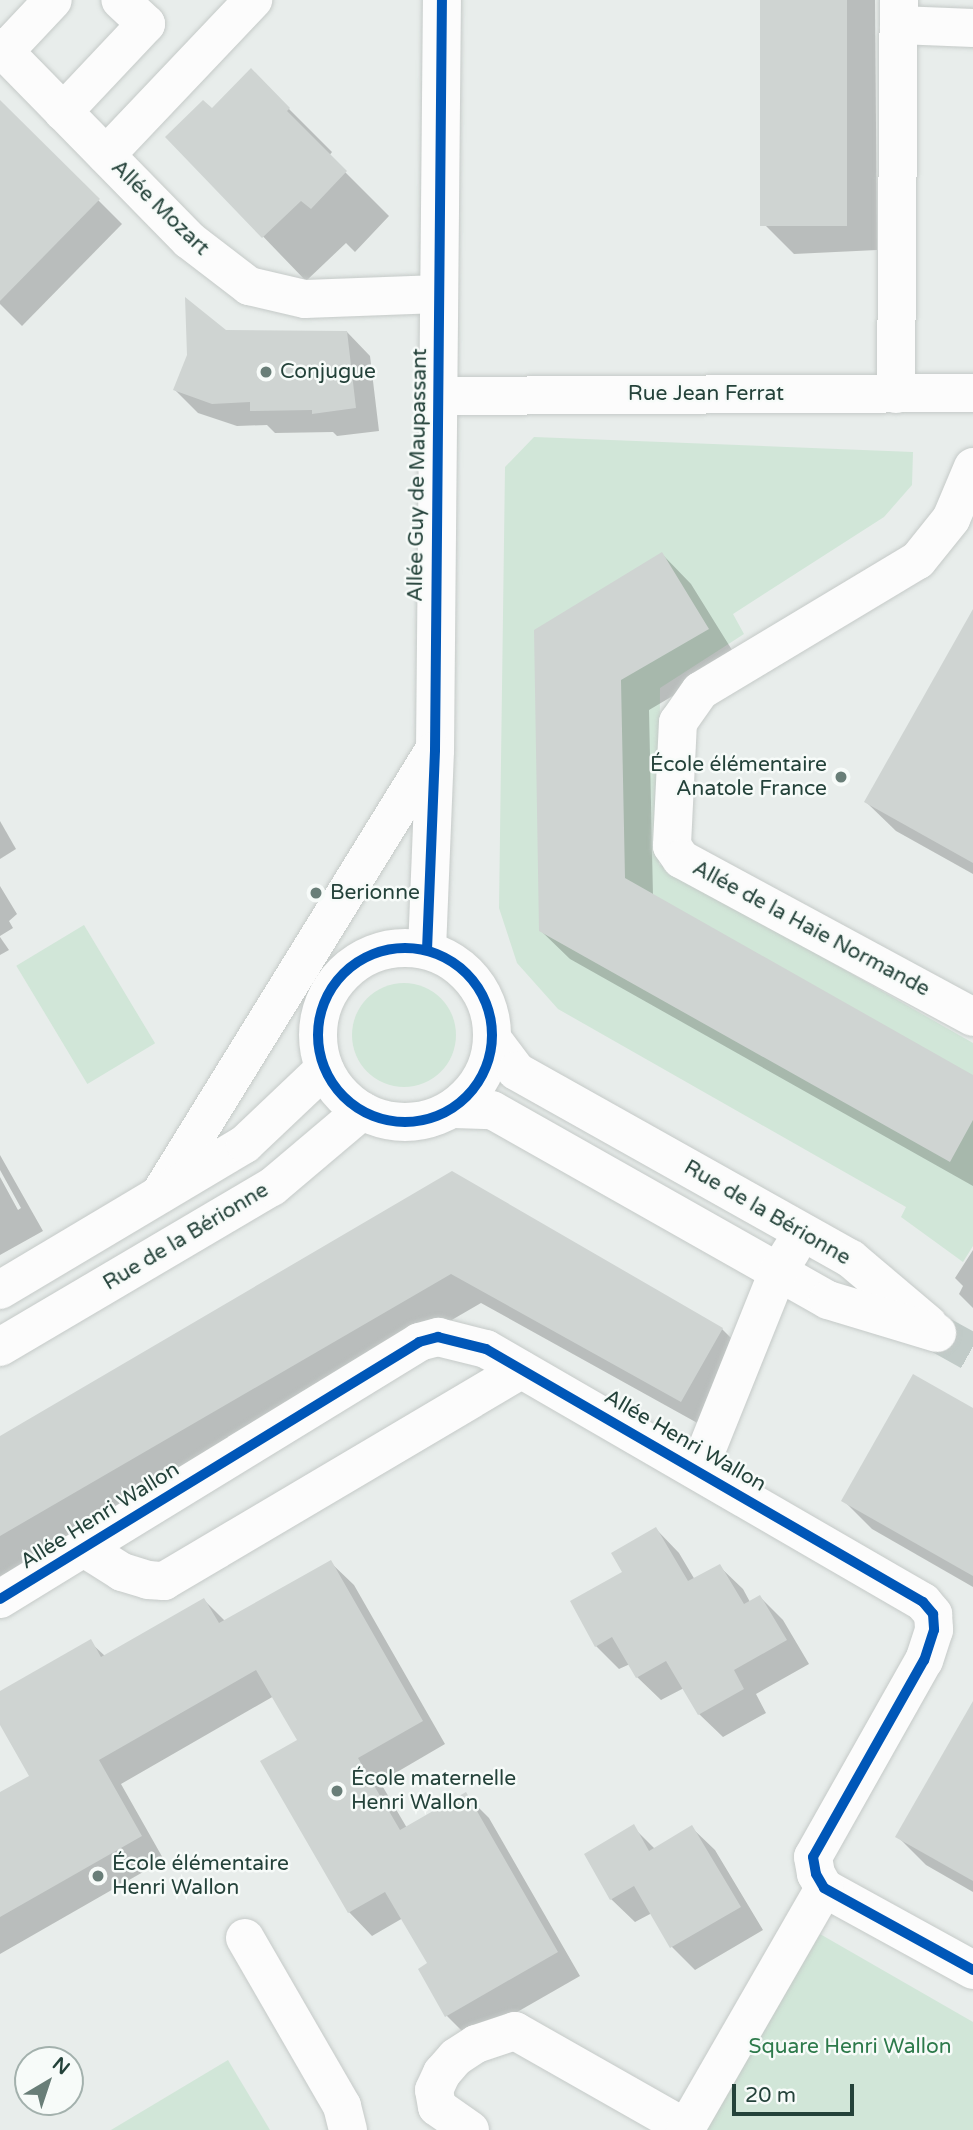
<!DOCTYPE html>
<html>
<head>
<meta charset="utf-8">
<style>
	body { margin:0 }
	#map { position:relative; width:973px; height:2130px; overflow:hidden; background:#e8edeb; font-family:"Varela Round",sans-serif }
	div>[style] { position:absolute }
	.green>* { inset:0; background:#d1e6d8; transform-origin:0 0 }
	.round { border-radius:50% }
	.shadow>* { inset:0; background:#0003 }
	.building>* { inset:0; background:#cfd4d2; transform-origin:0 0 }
	.minor-tunnel>* { height:38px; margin-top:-19px; transform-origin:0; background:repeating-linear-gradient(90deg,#c1cbc8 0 38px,transparent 0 57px) }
	.roads { filter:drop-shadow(0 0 2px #c5cac8) drop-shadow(0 0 2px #c5cac8) }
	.minor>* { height:38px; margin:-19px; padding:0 19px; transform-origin:19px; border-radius:19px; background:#fcfcfc }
	.minor>.ring { margin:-19px; padding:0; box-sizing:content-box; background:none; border:38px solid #fcfcfc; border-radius:50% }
	.cycleway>* { height:10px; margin:-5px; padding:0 5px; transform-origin:5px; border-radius:5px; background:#0057b8 }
	.cycleway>.ring { margin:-5px; padding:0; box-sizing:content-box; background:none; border:10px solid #0057b8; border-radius:50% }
	.dots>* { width:19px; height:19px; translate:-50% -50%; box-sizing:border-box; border:4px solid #f7fbf9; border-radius:50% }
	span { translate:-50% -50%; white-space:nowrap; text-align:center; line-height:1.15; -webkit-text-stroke:5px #f7fbf9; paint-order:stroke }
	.street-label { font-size:21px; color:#24423a }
	.poi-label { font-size:21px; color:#24423a }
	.left { translate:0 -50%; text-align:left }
	.right { translate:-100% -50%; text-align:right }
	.park-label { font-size:21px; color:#2d7a4b }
	.north { position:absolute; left:14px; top:2046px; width:70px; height:70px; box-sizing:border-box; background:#f7fbf9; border:2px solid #a3b1ad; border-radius:50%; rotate:39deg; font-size:19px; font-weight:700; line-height:28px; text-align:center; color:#24423a }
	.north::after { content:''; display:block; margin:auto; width:24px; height:32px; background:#697e78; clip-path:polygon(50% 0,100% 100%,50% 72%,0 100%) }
	.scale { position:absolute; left:732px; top:2084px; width:122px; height:32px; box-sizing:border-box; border:4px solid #24423a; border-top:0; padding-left:9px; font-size:21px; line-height:24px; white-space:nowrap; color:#24423a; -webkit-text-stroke:5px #f7fbf9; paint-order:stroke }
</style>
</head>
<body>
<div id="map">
	<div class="green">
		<i style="clip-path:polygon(534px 437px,913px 452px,912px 485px,884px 517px,733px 614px,744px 634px,660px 688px,659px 864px,973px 1043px,973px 1246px,963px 1262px,901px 1217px,906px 1207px,558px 1009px,517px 963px,499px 908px,505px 467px)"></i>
		<i style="left:84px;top:925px;width:138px;height:79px;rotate:59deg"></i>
		<i class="round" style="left:352px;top:983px;width:104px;height:104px"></i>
		<i style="clip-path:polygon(820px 1934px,973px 2022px,973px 2130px,705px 2130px)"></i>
		<i style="clip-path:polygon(228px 2060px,270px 2130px,111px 2130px)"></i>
	</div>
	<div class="shadow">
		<i style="clip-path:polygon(762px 0,875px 0,877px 250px,794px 254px,765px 225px)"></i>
		<i style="clip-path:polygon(251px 71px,332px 152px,329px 156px,389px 216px,355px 252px,346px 243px,306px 281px,168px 138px,212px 111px)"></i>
		<i style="clip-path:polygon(9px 111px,122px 224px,22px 326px,0 304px,0 119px)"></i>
		<i style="clip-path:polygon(225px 331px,347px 332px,370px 356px,379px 431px,337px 436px,333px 432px,275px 433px,267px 425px,237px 426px,198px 413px,175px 390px)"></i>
		<i style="clip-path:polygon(662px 554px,691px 584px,737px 658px,649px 710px,653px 896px,973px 1077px,973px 1186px,570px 959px,540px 930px,536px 631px)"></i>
		<i style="clip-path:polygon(973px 612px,973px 874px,896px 831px,866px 802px)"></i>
		<i style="clip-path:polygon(0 821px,16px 849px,0 859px)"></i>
		<i style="clip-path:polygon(0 886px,17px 914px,9px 921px,13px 928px,0 936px)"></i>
		<i style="clip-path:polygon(0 937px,9px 950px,0 955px)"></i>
		<i style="clip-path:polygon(0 1155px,43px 1231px,0 1255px,0 1177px,18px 1210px,21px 1208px,0 1170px)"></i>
		<i style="clip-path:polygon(452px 1173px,722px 1329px,751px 1358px,710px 1430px,481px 1303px,0 1582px,0 1438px)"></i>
		<i style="clip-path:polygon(973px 1250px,973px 1308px,959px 1294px,963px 1286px,955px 1278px)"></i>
		<i style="clip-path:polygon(973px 1410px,973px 1587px,872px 1529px,844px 1501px)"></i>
		<i style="clip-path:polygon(656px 1529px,679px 1553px,695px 1580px,719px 1566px,743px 1589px,750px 1602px,760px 1597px,783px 1620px,809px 1664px,756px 1694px,766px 1713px,723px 1737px,699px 1714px,684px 1688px,661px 1700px,637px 1677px,630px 1664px,619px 1669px,596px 1646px,625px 1573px)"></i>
		<i style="clip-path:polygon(330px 1562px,354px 1585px,445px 1744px,380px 1782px,407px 1828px,465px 1794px,489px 1818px,580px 1976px,470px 2039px,447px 2016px,420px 1969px,429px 1964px,403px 1918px,372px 1936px,349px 1912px,299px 1741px,274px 1696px,121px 1784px,164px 1860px,0 1954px,0 1794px,32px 1776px,0 1722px,0 1693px,90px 1642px,105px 1656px,204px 1600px,225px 1621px)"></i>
		<i style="clip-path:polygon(973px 1704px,973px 1892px,926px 1865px,898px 1837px)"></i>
		<i style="clip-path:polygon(633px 1827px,655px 1849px,691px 1827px,715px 1850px,763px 1930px,695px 1970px,672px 1947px,652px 1913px,635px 1922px,611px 1899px)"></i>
	</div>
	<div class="building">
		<i style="left:760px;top:0;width:87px;height:226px"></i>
		<i style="clip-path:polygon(251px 68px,290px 108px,287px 111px,347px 171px,311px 209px,301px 201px,262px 238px,165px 137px,203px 100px,212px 108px)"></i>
		<i style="clip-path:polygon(0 100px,100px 199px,0 301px)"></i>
		<i style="clip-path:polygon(185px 297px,226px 330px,347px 331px,356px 408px,312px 414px,312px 410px,250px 411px,250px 402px,212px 404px,173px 390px,187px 355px)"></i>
		<i style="clip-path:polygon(662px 552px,709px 629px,621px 680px,625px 878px,973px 1075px,973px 1120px,950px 1162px,539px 931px,534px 630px)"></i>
		<i style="clip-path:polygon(973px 609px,973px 863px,864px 802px)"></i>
		<i style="clip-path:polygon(452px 1171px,723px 1328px,681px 1402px,451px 1274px,0 1536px,0 1436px)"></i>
		<i style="clip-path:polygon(913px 1374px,973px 1408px,973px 1576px,841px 1501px)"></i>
		<i style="clip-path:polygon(656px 1527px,688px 1581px,720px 1564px,744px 1604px,760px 1595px,787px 1640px,734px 1670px,744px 1689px,698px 1715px,666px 1661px,636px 1678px,612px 1637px,595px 1647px,570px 1601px,622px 1572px,611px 1553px)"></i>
		<i style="clip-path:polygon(331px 1560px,423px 1721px,358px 1758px,400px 1830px,466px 1792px,558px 1952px,445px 2017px,418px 1969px,427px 1963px,385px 1892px,348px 1913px,260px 1761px,297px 1740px,256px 1670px,99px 1760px,142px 1836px,0 1917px,0 1792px,29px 1776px,0 1725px,0 1691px,91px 1639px,101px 1657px,204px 1598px,219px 1623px)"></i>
		<i style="clip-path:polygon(973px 1701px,973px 1881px,895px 1837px)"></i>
		<i style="clip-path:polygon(634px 1824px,649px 1851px,692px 1825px,741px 1907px,670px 1948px,634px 1886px,610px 1900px,584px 1854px)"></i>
	</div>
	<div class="minor-tunnel">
		<i style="left:937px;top:1333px;width:41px;rotate:29.1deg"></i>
	</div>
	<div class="roads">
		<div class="minor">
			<i style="left:899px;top:25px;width:74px;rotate:2.3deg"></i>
			<i style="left:0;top:47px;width:270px;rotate:45.6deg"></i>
			<i style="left:189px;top:240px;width:76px;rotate:37.5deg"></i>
			<i style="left:249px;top:286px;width:57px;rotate:13.1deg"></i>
			<i style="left:305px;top:299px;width:134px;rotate:-2.1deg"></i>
			<i style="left:4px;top:52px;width:71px;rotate:-46.7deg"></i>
			<i style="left:63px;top:112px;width:121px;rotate:-46.7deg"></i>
			<i style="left:146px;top:24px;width:35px;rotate:-137deg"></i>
			<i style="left:106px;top:155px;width:214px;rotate:-46.5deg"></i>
			<i style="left:896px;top:394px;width:394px;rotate:-89.6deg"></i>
			<i style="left:439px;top:396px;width:534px;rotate:-0.32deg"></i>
			<i style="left:973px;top:467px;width:56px;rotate:112.9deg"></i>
			<i style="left:951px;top:519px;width:53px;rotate:128.8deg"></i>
			<i style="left:918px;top:560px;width:254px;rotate:149deg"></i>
			<i style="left:700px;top:691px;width:38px;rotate:125deg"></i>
			<i style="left:678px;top:722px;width:124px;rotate:92.8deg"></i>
			<i style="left:672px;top:846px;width:16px;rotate:55deg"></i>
			<i style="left:681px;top:859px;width:332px;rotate:28.4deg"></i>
			<i class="ring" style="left:318px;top:948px;width:136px;height:136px"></i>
			<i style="left:427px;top:950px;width:200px;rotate:-87.7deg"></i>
			<i style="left:435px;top:750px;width:750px;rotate:-89.47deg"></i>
			<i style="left:493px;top:1040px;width:39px;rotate:53deg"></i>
			<i style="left:516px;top:1071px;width:384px;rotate:29.3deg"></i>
			<i style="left:851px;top:1259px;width:101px;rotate:40.2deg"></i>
			<i style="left:454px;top:1109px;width:38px;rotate:2deg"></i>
			<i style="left:492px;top:1110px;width:386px;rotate:29.5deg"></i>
			<i style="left:828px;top:1300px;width:114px;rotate:16.8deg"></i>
			<i style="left:160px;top:1194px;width:520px;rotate:-58.3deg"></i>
			<i style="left:0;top:1290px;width:285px;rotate:-30.8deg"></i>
			<i style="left:245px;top:1144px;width:109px;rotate:-43.5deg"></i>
			<i style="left:0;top:1347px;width:316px;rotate:-30.5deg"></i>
			<i style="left:272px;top:1187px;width:118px;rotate:-40.2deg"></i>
			<i style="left:698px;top:1471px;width:214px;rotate:-68.1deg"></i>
			<i style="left:778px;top:1272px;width:25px;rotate:-58deg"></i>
			<i style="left:84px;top:1548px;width:45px;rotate:32.3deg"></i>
			<i style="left:122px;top:1572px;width:27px;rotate:17deg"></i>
			<i style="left:148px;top:1580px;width:16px;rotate:4deg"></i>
			<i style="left:164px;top:1581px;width:415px;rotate:-30.6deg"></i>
			<i style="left:0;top:1599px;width:492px;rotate:-31.5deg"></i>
			<i style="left:419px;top:1342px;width:20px;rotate:-15deg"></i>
			<i style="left:438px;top:1337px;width:49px;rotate:14deg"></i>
			<i style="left:486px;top:1349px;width:505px;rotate:30.07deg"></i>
			<i style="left:923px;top:1602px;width:16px;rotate:50deg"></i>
			<i style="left:933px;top:1614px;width:16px;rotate:86deg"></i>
			<i style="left:934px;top:1630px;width:32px;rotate:108deg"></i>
			<i style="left:924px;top:1660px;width:226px;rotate:119.4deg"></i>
			<i style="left:813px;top:1857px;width:17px;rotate:80deg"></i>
			<i style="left:816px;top:1874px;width:16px;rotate:60deg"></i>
			<i style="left:824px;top:1888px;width:170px;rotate:28.8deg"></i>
			<i style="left:245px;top:1938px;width:194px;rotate:60deg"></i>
			<i style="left:342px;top:2106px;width:25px;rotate:76deg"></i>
			<i style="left:470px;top:2130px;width:40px;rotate:-145.1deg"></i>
			<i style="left:437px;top:2107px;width:17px;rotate:-100deg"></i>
			<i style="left:434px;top:2090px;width:19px;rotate:-65deg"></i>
			<i style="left:442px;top:2073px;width:21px;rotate:-49deg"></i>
			<i style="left:456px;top:2057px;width:24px;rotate:-33deg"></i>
			<i style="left:476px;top:2044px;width:41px;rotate:-18.4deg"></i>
			<i style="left:515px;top:2031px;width:197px;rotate:29.6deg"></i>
			<i style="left:685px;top:2130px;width:279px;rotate:-60.1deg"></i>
		</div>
	</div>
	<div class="cycleway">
		<i class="ring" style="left:318px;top:948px;width:164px;height:164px"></i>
		<i style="left:427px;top:950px;width:200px;rotate:-87.7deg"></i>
		<i style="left:435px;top:750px;width:750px;rotate:-89.47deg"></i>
		<i style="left:0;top:1599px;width:492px;rotate:-31.5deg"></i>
		<i style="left:419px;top:1342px;width:20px;rotate:-15deg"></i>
		<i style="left:438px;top:1337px;width:49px;rotate:14deg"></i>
		<i style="left:486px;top:1349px;width:505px;rotate:30.07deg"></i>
		<i style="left:923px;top:1602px;width:16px;rotate:50deg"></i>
		<i style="left:933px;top:1614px;width:16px;rotate:86deg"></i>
		<i style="left:934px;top:1630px;width:32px;rotate:108deg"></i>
		<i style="left:924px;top:1660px;width:226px;rotate:119.4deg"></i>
		<i style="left:813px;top:1857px;width:17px;rotate:80deg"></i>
		<i style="left:816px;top:1874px;width:16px;rotate:60deg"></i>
		<i style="left:824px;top:1888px;width:170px;rotate:28.8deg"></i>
	</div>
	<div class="dots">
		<i style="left:266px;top:372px;background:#697e78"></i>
		<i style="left:841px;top:777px;background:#697e78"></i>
		<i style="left:316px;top:893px;background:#697e78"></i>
		<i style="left:337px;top:1791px;background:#697e78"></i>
		<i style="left:98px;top:1876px;background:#697e78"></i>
	</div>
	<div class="street-label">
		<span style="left:160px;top:208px;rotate:44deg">Allée Mozart</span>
		<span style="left:706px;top:394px">Rue Jean Ferrat</span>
		<span style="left:418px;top:475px;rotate:-89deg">Allée Guy de Maupassant</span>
		<span style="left:811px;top:929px;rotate:28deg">Allée de la Haie Normande</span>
		<span style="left:767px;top:1213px;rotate:30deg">Rue de la Bérionne</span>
		<span style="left:186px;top:1237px;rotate:-31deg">Rue de la Bérionne</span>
		<span style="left:685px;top:1441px;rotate:30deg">Allée Henri Wallon</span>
		<span style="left:100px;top:1516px;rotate:-32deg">Allée Henri Wallon</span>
	</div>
	<div class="poi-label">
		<span class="left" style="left:280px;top:372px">Conjugue</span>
		<span class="right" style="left:827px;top:777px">École élémentaire<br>Anatole France</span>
		<span class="left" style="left:330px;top:893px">Berionne</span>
		<span class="left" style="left:351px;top:1791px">École maternelle<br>Henri Wallon</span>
		<span class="left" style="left:112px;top:1876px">École élémentaire<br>Henri Wallon</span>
	</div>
	<div class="park-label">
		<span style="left:850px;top:2047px">Square Henri Wallon</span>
	</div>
	<div class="north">N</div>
	<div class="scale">20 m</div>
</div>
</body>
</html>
